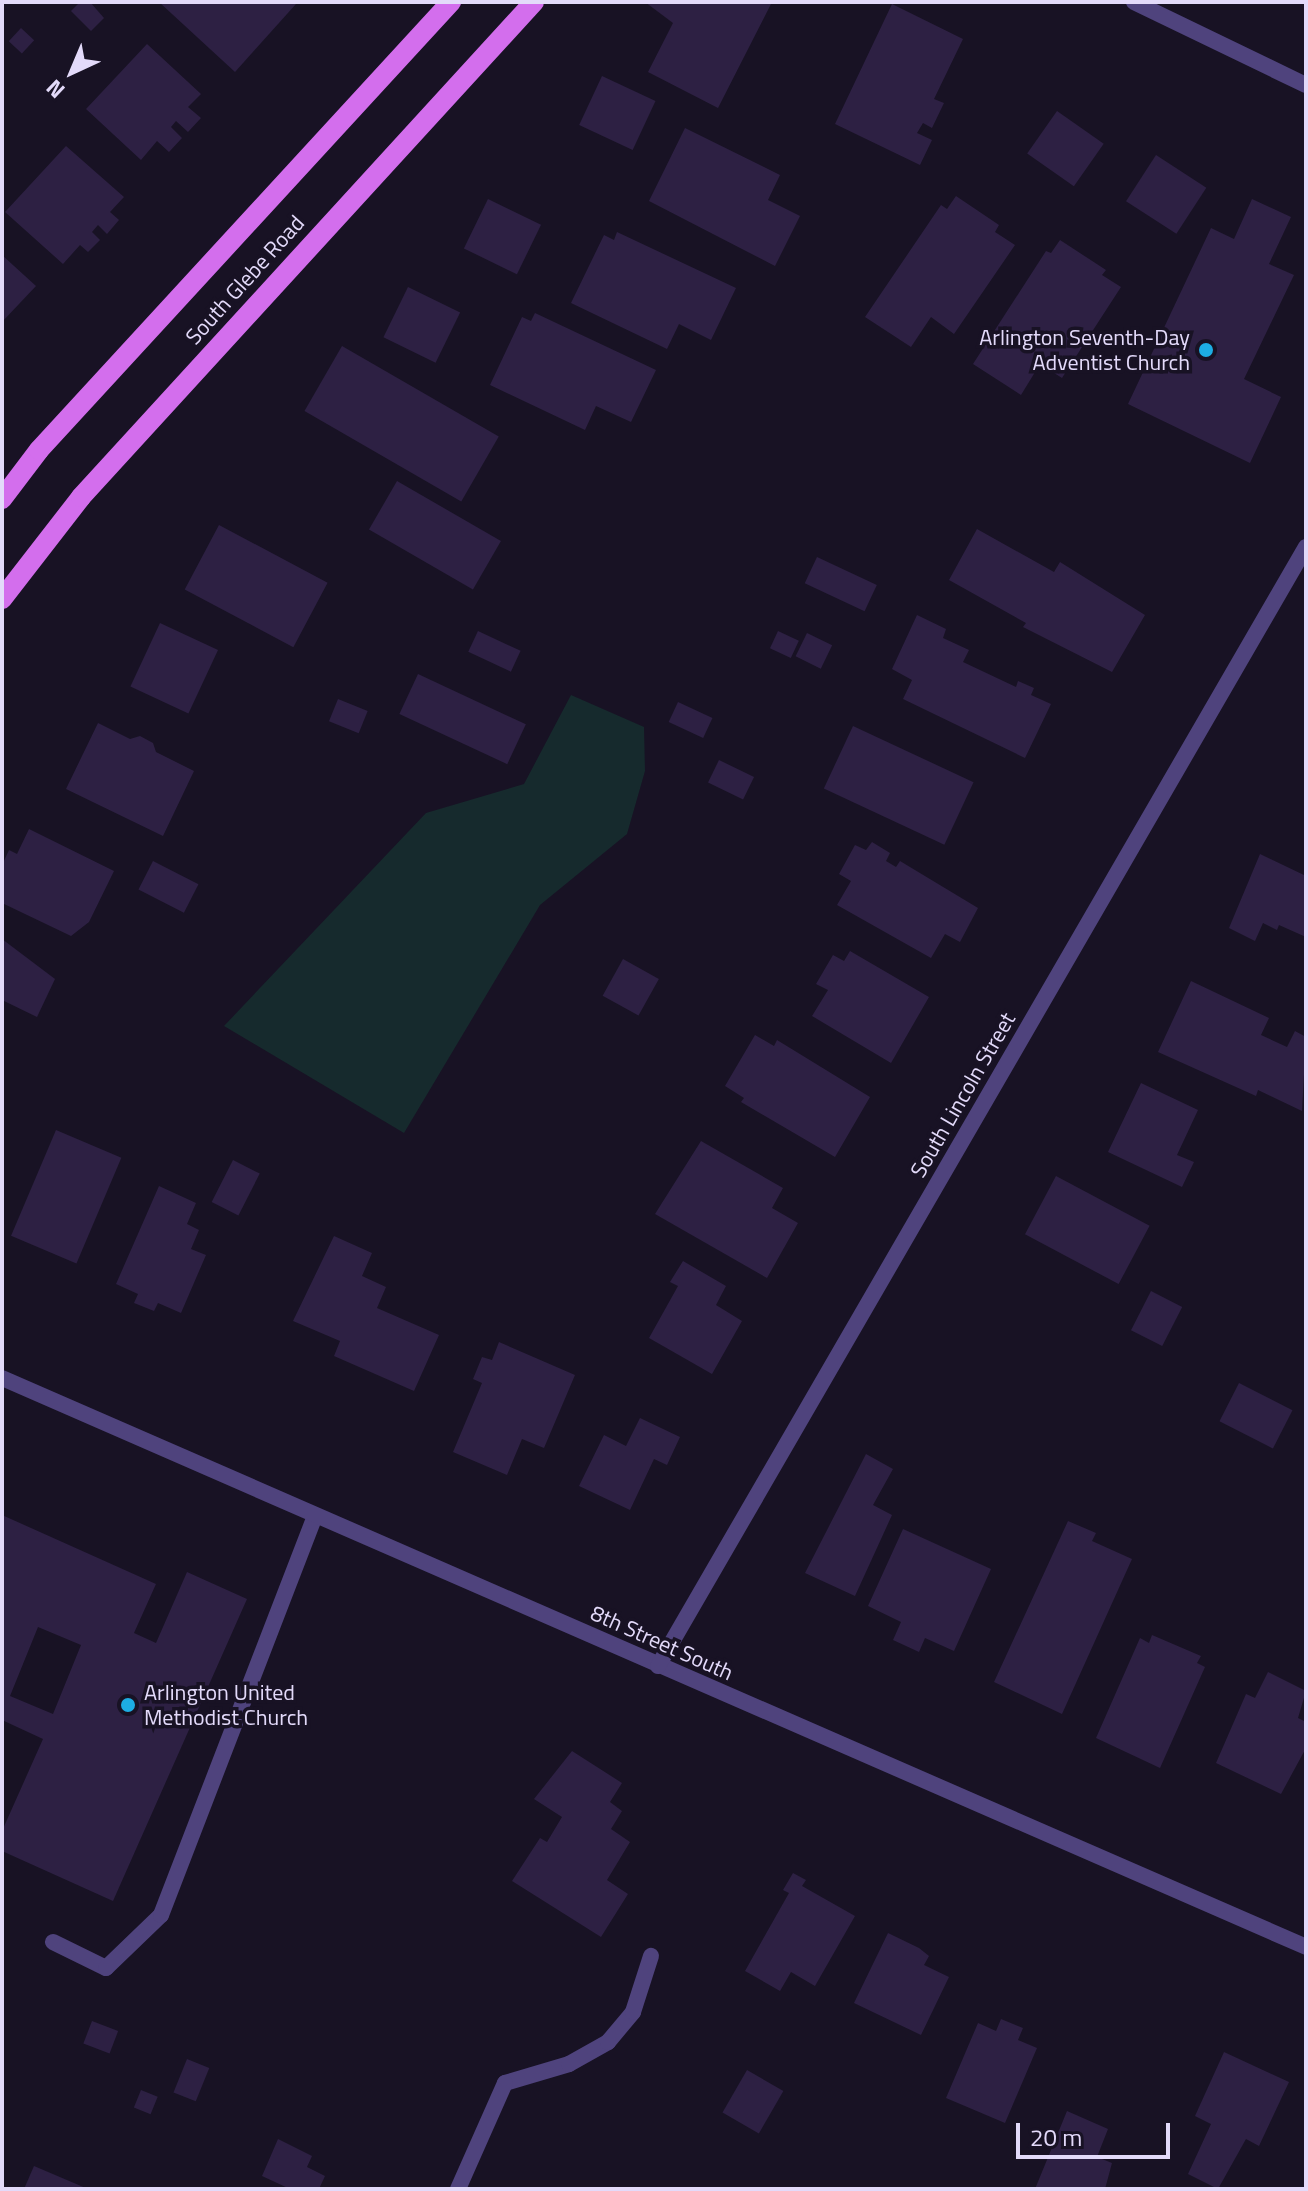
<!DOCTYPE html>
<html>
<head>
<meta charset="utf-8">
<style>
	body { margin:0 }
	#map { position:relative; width:1308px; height:2191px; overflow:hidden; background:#181224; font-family:"Titillium Web",sans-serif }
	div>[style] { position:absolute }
	.green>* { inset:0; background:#162a2d }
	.building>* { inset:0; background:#2d2043; transform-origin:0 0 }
	.service>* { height:16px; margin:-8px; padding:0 8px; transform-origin:8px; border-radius:8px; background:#4f437d }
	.minor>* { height:16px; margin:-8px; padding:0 8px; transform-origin:8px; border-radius:8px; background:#4f437d }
	.primary>* { height:20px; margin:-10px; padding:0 10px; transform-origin:10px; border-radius:10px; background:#d36eed }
	.dots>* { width:22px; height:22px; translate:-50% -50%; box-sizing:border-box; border:4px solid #181224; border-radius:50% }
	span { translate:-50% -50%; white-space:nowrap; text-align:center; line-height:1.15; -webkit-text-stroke:7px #181224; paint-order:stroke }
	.street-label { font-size:22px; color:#e3dafa }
	.poi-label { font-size:22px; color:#e3dafa }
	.right { translate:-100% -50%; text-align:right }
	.left { translate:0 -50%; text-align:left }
	.frame { position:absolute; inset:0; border:4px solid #e3dafa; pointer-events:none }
	.north { position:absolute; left:32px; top:32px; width:80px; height:80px; -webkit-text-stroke:6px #181224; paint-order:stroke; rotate:224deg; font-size:22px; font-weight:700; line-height:32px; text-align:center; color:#e3dafa }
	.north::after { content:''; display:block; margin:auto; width:28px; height:36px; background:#e3dafa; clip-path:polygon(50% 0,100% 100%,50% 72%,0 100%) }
	.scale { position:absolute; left:1016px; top:2123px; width:154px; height:36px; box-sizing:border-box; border:4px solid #e3dafa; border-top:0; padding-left:10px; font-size:24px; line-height:28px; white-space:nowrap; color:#e3dafa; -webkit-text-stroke:6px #181224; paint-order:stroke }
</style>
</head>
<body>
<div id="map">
	<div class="green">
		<i style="clip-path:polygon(571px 695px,644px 727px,645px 771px,627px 834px,540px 905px,404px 1133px,224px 1026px,426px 813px,524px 784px)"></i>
	</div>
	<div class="building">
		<i style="clip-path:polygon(80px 2px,90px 2px,104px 18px,91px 31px,71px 11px)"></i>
		<i style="clip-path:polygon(159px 2px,294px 2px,296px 4px,235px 72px)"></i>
		<i style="clip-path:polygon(645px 2px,772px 2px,718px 108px,648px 72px,673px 23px)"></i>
		<i style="clip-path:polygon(892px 4px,963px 39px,934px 99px,944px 103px,932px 128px,923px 123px,917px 133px,932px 140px,920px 165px,835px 124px)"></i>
		<i style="left:21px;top:28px;width:18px;height:18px;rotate:43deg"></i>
		<i style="clip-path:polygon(147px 44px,201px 94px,188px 107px,201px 118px,188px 132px,176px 121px,171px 127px,182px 138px,169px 152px,157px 141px,141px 160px,86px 109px)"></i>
		<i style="left:602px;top:76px;width:59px;height:54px;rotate:25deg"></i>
		<i style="left:1057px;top:111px;width:57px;height:52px;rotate:35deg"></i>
		<i style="clip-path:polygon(685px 128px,780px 175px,768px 200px,800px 216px,775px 266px,649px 201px)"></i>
		<i style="clip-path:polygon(66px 146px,124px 197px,110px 212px,119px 220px,107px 234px,98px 225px,92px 232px,100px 240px,88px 252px,80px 245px,63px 264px,5px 212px)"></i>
		<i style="left:1156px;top:155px;width:60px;height:55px;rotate:33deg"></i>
		<i style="clip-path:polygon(956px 196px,999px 225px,995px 232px,1015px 245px,954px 334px,931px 317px,911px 347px,865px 317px,941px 205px,947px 209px)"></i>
		<i style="left:488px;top:199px;width:59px;height:55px;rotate:26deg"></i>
		<i style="clip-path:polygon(1252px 199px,1291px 217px,1269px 264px,1294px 275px,1244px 379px,1281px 397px,1250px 463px,1128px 404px,1211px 228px,1234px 239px)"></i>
		<i style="clip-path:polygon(617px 232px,736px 288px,711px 340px,679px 324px,667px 349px,571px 303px,604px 235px,614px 240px)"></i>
		<i style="clip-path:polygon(1060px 240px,1106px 270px,1102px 275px,1121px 287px,1062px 378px,1040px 364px,1021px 395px,973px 364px,1046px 251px,1051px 253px)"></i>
		<i style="clip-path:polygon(2px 255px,36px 286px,2px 322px)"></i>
		<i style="left:408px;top:287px;width:58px;height:56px;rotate:26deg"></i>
		<i style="clip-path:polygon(535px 313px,656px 370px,631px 422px,596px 406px,585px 430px,490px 385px,522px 317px,531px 321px)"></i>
		<i style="left:342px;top:346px;width:181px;height:75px;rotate:30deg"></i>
		<i style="left:397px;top:481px;width:120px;height:56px;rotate:30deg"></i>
		<i style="left:219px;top:525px;width:123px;height:73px;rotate:28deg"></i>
		<i style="clip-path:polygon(977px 529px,1054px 572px,1060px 562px,1145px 615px,1112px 672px,1023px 627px,1026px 623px,949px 580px)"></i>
		<i style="left:817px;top:557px;width:66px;height:29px;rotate:25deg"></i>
		<i style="clip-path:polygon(917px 615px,946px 629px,943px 638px,969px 650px,963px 662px,1016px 687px,1018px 681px,1034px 688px,1031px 695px,1051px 704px,1025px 758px,903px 699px,912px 680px,892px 669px)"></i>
		<i style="left:160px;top:623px;width:64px;height:70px;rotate:25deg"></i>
		<i style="left:478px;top:631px;width:47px;height:23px;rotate:25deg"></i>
		<i style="left:778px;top:631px;width:23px;height:19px;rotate:25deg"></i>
		<i style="left:807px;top:633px;width:28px;height:26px;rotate:26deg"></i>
		<i style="left:418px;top:674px;width:119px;height:44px;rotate:25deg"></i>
		<i style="left:338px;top:699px;width:32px;height:24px;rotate:22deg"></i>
		<i style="left:678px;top:702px;width:38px;height:22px;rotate:25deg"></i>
		<i style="clip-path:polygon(98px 723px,130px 739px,140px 736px,153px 743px,156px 752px,194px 771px,163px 836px,66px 789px)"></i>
		<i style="left:853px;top:726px;width:133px;height:69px;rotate:25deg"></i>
		<i style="left:719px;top:760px;width:39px;height:25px;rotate:26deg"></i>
		<i style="clip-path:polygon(29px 829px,114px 871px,89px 922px,71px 936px,2px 903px,2px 865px,9px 850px,17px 854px)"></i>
		<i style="clip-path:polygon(872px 842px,890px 853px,886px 861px,896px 867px,900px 861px,978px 908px,960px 942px,945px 934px,931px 958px,837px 905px,851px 881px,839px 874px,855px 845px,866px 850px)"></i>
		<i style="clip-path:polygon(1260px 854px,1306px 876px,1306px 937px,1279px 925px,1277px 930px,1263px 923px,1255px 941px,1229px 928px)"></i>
		<i style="left:153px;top:861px;width:51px;height:32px;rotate:27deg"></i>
		<i style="clip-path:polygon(2px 939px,55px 979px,37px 1017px,2px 1000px)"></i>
		<i style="clip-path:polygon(850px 951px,929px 997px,891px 1063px,812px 1016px,828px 990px,816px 984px,833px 955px,844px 961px)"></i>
		<i style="left:623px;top:959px;width:41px;height:42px;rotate:29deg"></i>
		<i style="clip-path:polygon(1191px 981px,1269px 1018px,1261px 1035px,1287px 1047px,1295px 1031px,1306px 1037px,1302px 1111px,1258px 1090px,1256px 1096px,1158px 1052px)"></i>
		<i style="clip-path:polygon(755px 1035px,774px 1046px,777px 1040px,870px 1097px,835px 1157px,741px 1102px,744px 1098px,725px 1086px)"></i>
		<i style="clip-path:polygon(1141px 1083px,1198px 1110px,1177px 1155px,1194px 1162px,1182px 1187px,1108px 1152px)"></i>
		<i style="left:56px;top:1130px;width:71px;height:115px;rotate:23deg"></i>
		<i style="clip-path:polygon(701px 1141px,783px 1188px,772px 1208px,798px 1223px,767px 1278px,655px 1214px)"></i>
		<i style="left:233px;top:1160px;width:30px;height:47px;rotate:27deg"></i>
		<i style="left:1056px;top:1176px;width:106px;height:66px;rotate:28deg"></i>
		<i style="clip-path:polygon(159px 1186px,196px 1203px,187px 1224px,199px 1230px,191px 1249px,206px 1255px,181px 1313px,158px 1303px,154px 1311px,134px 1303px,138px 1294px,116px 1284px)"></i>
		<i style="clip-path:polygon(334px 1236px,372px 1253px,362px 1276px,386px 1287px,377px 1308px,439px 1335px,414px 1391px,334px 1356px,340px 1341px,293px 1321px)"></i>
		<i style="clip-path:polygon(683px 1261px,726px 1286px,716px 1305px,742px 1321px,712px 1374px,649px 1338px,678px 1286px,670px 1282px)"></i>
		<i style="left:1151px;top:1291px;width:35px;height:44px;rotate:27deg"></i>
		<i style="clip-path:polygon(499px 1342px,575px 1375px,544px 1448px,522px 1439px,507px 1475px,453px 1452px,482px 1383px,473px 1379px,482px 1357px,492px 1360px)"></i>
		<i style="left:1239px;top:1383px;width:60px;height:43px;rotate:27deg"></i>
		<i style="clip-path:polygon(640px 1418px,680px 1437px,667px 1465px,654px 1459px,630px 1510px,579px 1486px,604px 1435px,626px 1446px)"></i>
		<i style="clip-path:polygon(866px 1454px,893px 1469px,873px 1505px,892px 1515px,855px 1596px,805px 1573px)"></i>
		<i style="clip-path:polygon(evenodd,2px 1515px,156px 1584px,134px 1633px,156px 1643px,187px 1572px,247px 1599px,113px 1901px,2px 1851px,2px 1831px,43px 1739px,2px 1720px,2px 1515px,38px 1627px,81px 1645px,53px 1714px,10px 1696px,38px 1627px)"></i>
		<i style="clip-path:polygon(1068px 1521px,1096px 1533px,1092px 1541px,1132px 1559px,1062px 1714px,994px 1682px)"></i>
		<i style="clip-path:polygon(903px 1529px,991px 1569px,954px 1651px,925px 1638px,919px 1652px,893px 1640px,901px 1622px,868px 1606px)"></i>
		<i style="clip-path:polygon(1152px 1635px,1201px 1656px,1197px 1663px,1205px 1667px,1160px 1768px,1096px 1738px,1140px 1638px,1149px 1643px)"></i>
		<i style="clip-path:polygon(1268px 1672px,1306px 1691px,1298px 1718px,1306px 1722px,1306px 1748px,1281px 1794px,1216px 1763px,1246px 1694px,1255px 1698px)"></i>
		<i style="clip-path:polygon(572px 1751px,622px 1783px,610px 1802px,622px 1811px,611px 1829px,630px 1842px,607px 1880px,628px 1894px,601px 1937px,512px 1881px,540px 1838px,547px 1842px,562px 1817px,534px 1799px)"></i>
		<i style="clip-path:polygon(793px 1873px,806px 1880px,802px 1886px,855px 1916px,815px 1986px,791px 1972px,780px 1991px,745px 1971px,789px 1893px,783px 1890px)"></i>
		<i style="clip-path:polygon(888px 1933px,919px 1948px,929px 1956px,924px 1965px,949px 1977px,921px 2035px,854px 2003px)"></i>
		<i style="clip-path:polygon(1001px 2019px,1023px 2028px,1018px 2040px,1037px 2048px,1005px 2123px,946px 2098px,978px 2023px,996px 2031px)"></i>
		<i style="left:92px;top:2021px;width:28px;height:24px;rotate:21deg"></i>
		<i style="clip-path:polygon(1224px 2052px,1289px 2082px,1259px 2146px,1246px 2139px,1218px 2189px,1188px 2174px,1211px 2124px,1195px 2116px)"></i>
		<i style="left:187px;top:2059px;width:24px;height:36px;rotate:22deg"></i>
		<i style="left:747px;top:2070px;width:42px;height:49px;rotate:30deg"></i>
		<i style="left:141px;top:2090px;width:18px;height:19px;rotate:22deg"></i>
		<i style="clip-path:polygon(1067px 2111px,1108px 2129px,1097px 2157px,1112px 2163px,1105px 2189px,1035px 2189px)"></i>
		<i style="clip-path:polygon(278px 2139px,312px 2156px,307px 2167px,325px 2176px,319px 2189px,290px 2189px,262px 2176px)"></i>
		<i style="clip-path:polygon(34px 2166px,88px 2189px,24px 2189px)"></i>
	</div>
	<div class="service">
		<i style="left:53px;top:1942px;width:59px;rotate:26.1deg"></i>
		<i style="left:106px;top:1968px;width:76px;rotate:-43.9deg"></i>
		<i style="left:161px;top:1915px;width:428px;rotate:-68.9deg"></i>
		<i style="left:505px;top:2083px;width:67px;rotate:-16.5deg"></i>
		<i style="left:569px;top:2064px;width:45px;rotate:-29.4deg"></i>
		<i style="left:608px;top:2042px;width:39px;rotate:-50deg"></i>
		<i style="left:633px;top:2012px;width:59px;rotate:-72.2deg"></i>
	</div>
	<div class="minor">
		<i style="left:1134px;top:2px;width:191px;rotate:25.8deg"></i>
		<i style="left:2px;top:1378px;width:1423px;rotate:23.57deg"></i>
		<i style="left:658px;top:1666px;width:1293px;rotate:-59.93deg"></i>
		<i style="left:458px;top:2189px;width:116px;rotate:-66.1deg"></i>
	</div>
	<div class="primary">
		<i style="left:2px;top:499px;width:61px;rotate:-52.9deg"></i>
		<i style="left:39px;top:450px;width:609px;rotate:-47.4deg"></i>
		<i style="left:2px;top:599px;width:129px;rotate:-52.2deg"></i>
		<i style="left:81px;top:497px;width:671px;rotate:-47.54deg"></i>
	</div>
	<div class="dots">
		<i style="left:1206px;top:350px;background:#1dade3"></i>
		<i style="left:128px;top:1705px;background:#1dade3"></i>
	</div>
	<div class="street-label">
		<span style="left:245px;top:280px;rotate:-48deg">South Glebe Road</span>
		<span style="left:963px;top:1095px;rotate:-60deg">South Lincoln Street</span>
		<span style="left:662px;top:1643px;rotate:24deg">8th Street South</span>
	</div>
	<div class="poi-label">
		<span class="right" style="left:1190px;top:350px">Arlington Seventh-Day<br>Adventist Church</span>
		<span class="left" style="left:144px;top:1705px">Arlington United<br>Methodist Church</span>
	</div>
	<div class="frame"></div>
	<div class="north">N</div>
	<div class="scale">20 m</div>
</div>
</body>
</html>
